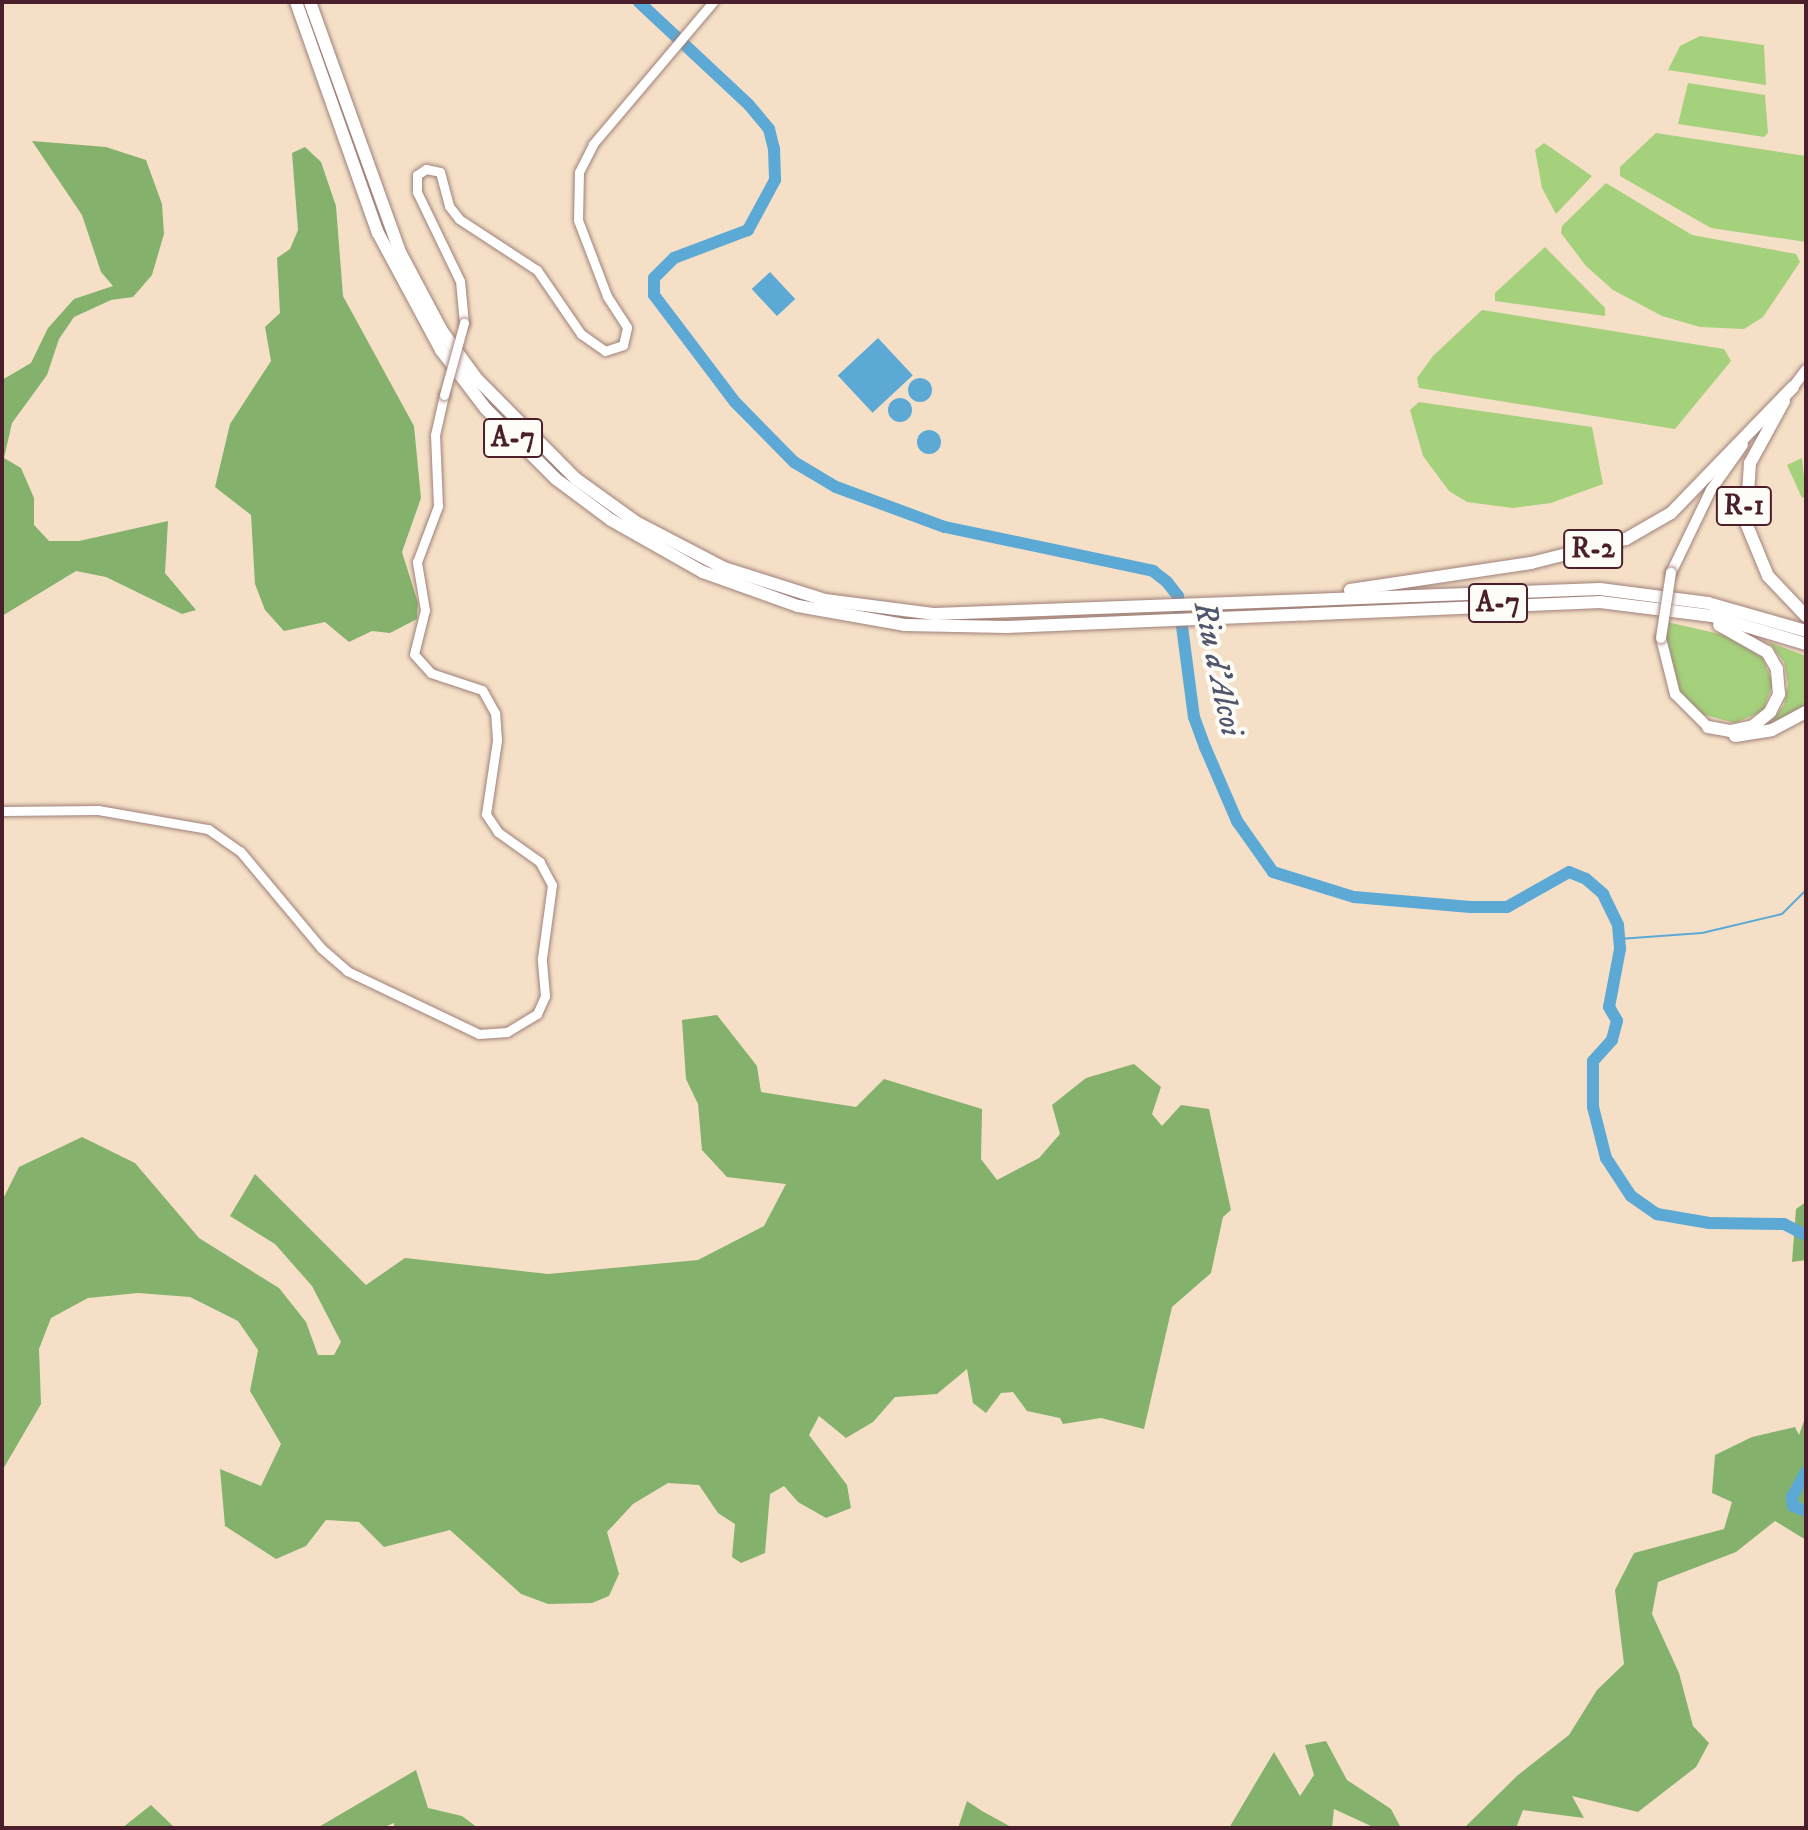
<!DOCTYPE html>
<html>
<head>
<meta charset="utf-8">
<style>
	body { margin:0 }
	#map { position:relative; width:1808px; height:1830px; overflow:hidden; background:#f5e0c7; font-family:"IM FELL DW Pica",serif }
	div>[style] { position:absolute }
	.green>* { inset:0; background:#a5d07c }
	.forest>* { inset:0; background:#84b26c }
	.water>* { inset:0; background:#5ca9d5; transform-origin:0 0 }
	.round { border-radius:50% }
	.stream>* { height:2px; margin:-1px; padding:0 1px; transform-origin:1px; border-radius:1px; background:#5ca9d5 }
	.river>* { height:12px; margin:-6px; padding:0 6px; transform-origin:6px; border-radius:6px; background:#5ca9d5 }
	.roads { filter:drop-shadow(0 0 2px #a08079) drop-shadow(0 0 2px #a08079) }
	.secondary>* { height:9px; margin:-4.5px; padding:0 4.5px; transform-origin:4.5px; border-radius:4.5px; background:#fff }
	.primary>* { height:10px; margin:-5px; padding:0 5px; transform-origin:5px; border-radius:5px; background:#fff }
	.highway>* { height:12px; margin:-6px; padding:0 6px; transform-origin:6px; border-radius:6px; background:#fff }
	.bridges { filter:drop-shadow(0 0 2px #a08079) drop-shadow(0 0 2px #a08079) }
	.secondary-bridge>* { height:9px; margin:-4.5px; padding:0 4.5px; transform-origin:4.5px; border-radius:4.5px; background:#fff }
	.primary-bridge>* { height:10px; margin:-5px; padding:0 5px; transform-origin:5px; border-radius:5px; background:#fff }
	span { translate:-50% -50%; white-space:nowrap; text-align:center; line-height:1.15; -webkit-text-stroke:8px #fdfcf7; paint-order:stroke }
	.shield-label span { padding:2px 6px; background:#fdfcf7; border:2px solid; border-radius:6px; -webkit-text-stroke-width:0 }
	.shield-label { font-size:28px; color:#4a1f2b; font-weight:700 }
	.water-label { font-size:32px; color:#51566f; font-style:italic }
	.frame { position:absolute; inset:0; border:4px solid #4a1f2b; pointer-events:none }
</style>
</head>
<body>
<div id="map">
	<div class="green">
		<i style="clip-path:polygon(1700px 36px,1764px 45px,1766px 85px,1668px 70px,1680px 46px)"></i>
		<i style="clip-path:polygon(1688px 83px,1765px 95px,1768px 133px,1764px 137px,1678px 124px)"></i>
		<i style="clip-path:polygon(1656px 133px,1806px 156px,1806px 242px,1711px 228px,1620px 176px,1620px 167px)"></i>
		<i style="clip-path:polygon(1544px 143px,1592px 176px,1556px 214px,1542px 188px,1535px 150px)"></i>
		<i style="clip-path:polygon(1606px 183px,1692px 235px,1796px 254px,1800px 262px,1763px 317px,1744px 329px,1700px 327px,1662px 316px,1613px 290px,1586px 266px,1561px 233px,1562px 226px)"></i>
		<i style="clip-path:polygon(1545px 247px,1605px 308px,1605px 316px,1495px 301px,1495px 293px)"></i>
		<i style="clip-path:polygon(1482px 310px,1724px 349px,1731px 361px,1675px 429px,1419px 388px,1417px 378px,1433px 356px)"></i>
		<i style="clip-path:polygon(1419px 402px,1592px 427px,1603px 484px,1551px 503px,1513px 508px,1467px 502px,1449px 491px,1423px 456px,1410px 410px)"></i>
		<i style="clip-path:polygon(1802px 458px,1806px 496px,1802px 498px,1787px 465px)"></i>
		<i style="clip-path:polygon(1667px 622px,1724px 635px,1762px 657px,1773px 683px,1763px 711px,1735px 723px,1701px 714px,1679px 692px,1666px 639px)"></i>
		<i style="clip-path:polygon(1769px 642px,1806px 656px,1806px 708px,1768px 726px,1784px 705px,1788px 685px,1784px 662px)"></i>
	</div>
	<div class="forest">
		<i style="clip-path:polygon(32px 141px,106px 147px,146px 160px,162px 204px,164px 234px,152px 275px,133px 297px,111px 300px,74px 317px,59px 339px,47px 375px,12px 423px,4px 458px,21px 468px,34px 498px,34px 525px,49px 541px,79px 541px,168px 521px,165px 573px,196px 610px,182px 614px,106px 577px,76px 571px,2px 616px,2px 380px,31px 363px,48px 328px,74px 299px,113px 286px,101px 272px,82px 215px)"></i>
		<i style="clip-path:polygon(305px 147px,321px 162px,336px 206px,343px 296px,414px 426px,421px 498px,402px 552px,418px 603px,417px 619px,390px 633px,372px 631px,349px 642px,325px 622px,284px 631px,265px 610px,255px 584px,251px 515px,215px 487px,230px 424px,271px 361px,265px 327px,280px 313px,277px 258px,290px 249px,298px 230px,292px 153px)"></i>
		<i style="clip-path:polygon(717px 1015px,757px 1066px,761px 1092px,856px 1107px,884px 1079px,982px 1109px,981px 1159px,997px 1180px,1039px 1158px,1060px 1134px,1052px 1105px,1086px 1078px,1134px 1064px,1161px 1087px,1152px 1114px,1162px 1126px,1181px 1105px,1209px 1109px,1231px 1210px,1223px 1217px,1211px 1273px,1172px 1307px,1144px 1429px,1101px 1418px,1063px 1424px,1060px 1418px,1027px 1411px,1013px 1392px,1001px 1393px,986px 1413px,973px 1403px,967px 1369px,937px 1394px,895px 1397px,873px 1422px,846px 1438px,819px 1416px,809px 1435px,847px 1485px,851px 1508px,826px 1518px,798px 1502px,784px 1486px,770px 1494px,765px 1553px,741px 1563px,732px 1557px,735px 1524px,718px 1513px,699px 1485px,668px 1483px,633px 1504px,607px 1532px,619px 1574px,609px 1596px,592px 1603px,548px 1604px,521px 1594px,450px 1530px,384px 1547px,359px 1522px,326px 1520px,306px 1546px,276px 1559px,225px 1526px,220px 1469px,261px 1486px,281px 1444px,250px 1391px,258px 1350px,238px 1321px,190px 1297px,138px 1293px,88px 1298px,51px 1318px,39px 1349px,41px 1404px,2px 1471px,2px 1201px,19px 1167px,82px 1137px,135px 1163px,199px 1238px,279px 1288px,306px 1322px,318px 1355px,334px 1355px,341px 1342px,312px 1286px,275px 1244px,230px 1216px,255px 1174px,366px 1285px,405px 1258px,548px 1274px,698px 1260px,764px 1226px,786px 1184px,727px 1177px,702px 1150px,698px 1104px,686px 1079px,682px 1020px)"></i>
		<i style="clip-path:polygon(1806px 1202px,1806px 1260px,1792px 1262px,1796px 1209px)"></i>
		<i style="clip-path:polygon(1806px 1415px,1806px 1540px,1775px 1521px,1736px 1552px,1658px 1582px,1652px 1614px,1679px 1673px,1693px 1726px,1709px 1743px,1696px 1767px,1638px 1812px,1572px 1796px,1584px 1818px,1523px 1810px,1516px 1828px,1464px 1828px,1518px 1775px,1569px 1735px,1597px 1690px,1624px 1664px,1615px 1590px,1634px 1553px,1724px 1529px,1732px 1502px,1712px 1493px,1715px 1455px,1752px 1437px,1795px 1427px,1799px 1435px)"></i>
		<i style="clip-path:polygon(1326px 1741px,1347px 1780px,1391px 1809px,1401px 1828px,1371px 1826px,1334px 1809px,1332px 1828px,1229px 1828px,1274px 1752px,1300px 1796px,1314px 1775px,1305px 1745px)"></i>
		<i style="clip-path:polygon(416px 1770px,428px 1808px,462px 1816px,478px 1828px,394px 1828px,394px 1823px,382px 1828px,317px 1828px)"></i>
		<i style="clip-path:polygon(967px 1801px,982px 1811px,1013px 1828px,958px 1828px)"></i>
		<i style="clip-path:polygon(151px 1805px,175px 1828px,122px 1828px)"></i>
	</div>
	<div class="water">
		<i style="left:770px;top:272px;width:37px;height:25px;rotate:47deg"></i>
		<i style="left:878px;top:338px;width:51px;height:55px;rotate:47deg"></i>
		<i class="round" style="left:908px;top:378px;width:24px;height:24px"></i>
		<i class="round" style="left:888px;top:398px;width:24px;height:24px"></i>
		<i class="round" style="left:917px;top:430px;width:24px;height:24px"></i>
	</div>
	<div class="stream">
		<i style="left:1619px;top:939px;width:83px;rotate:-4.1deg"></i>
		<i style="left:1702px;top:933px;width:82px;rotate:-13.4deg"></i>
		<i style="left:1782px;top:914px;width:34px;rotate:-45deg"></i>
	</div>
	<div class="river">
		<i style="left:639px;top:2px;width:151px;rotate:43.1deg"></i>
		<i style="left:749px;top:105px;width:31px;rotate:50deg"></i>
		<i style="left:769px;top:129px;width:21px;rotate:76deg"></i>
		<i style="left:774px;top:149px;width:31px;rotate:88deg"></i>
		<i style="left:775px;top:180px;width:57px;rotate:118.4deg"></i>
		<i style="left:748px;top:230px;width:79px;rotate:159.3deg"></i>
		<i style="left:674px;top:258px;width:28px;rotate:135deg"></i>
		<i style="left:654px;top:278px;width:17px;rotate:90deg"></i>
		<i style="left:654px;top:295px;width:134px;rotate:52.9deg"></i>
		<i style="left:735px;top:402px;width:84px;rotate:45.5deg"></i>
		<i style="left:794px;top:462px;width:49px;rotate:30.8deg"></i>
		<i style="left:836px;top:487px;width:116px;rotate:20.2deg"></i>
		<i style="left:945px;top:527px;width:213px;rotate:11.9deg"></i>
		<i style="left:1153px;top:571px;width:18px;rotate:38deg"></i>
		<i style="left:1167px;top:582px;width:18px;rotate:52deg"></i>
		<i style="left:1178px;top:596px;width:122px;rotate:82.5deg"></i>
		<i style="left:1194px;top:717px;width:32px;rotate:70deg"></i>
		<i style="left:1205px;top:747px;width:81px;rotate:66.6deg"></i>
		<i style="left:1237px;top:821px;width:62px;rotate:54.8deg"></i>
		<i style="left:1273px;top:872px;width:85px;rotate:17.2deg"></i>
		<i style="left:1354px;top:897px;width:117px;rotate:4.9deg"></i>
		<i style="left:1471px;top:907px;width:36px"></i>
		<i style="left:1507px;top:907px;width:71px;rotate:-29.4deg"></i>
		<i style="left:1569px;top:872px;width:18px;rotate:22deg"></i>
		<i style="left:1586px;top:879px;width:23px;rotate:41deg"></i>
		<i style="left:1603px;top:894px;width:34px;rotate:64deg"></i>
		<i style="left:1618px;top:925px;width:24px;rotate:85deg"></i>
		<i style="left:1620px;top:949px;width:59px;rotate:100.7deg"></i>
		<i style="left:1609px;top:1007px;width:16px;rotate:60deg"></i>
		<i style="left:1617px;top:1021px;width:20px;rotate:105deg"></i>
		<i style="left:1612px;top:1040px;width:28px;rotate:132deg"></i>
		<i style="left:1593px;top:1061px;width:46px;rotate:90deg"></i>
		<i style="left:1593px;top:1107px;width:53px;rotate:75.7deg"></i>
		<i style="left:1606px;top:1158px;width:45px;rotate:56.7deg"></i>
		<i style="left:1631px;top:1196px;width:32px;rotate:35deg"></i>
		<i style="left:1657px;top:1214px;width:53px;rotate:9.8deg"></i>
		<i style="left:1709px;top:1223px;width:75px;rotate:0.8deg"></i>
		<i style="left:1784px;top:1224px;width:25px;rotate:27deg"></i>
		<i style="left:1806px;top:1472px;width:29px;rotate:119deg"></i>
		<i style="left:1792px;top:1497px;width:9px;rotate:84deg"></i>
		<i style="left:1793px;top:1506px;width:14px;rotate:21deg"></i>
	</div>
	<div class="roads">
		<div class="secondary">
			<i style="left:464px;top:323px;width:42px;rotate:-95.4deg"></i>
			<i style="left:460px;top:281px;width:99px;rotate:-115.8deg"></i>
			<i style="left:417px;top:192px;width:17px;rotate:-90deg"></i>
			<i style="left:417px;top:175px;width:11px;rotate:-34deg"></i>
			<i style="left:426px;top:169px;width:14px;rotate:12deg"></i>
			<i style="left:440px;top:172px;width:35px;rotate:75deg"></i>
			<i style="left:449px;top:206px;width:16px;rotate:52deg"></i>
			<i style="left:459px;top:219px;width:93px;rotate:33.2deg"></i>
			<i style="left:537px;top:270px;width:78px;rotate:55.5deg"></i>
			<i style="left:581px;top:334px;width:29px;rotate:35deg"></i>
			<i style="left:605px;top:351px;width:19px;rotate:-18deg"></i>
			<i style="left:623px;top:345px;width:18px;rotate:-77deg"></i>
			<i style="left:627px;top:327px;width:37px;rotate:-123deg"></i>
			<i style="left:607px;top:296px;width:81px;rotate:-110.9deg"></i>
			<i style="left:578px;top:220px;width:48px;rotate:-88.8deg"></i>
			<i style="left:579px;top:172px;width:31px;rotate:-63deg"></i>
			<i style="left:593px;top:144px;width:186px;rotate:-49.8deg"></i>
			<i style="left:2px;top:811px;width:96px;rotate:-0.6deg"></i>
			<i style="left:98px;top:810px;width:112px;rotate:9.8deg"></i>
			<i style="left:208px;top:829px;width:39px;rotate:35deg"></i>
			<i style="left:240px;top:851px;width:126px;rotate:50.1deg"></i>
			<i style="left:321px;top:948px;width:35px;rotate:41deg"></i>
			<i style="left:347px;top:971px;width:146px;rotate:25.5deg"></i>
			<i style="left:479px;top:1034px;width:28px;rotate:-4deg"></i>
			<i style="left:507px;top:1032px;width:35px;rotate:-31deg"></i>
			<i style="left:537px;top:1014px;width:20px;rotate:-66deg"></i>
			<i style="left:545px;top:996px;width:38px;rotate:-95deg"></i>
			<i style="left:542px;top:958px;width:74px;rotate:-82.2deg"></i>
			<i style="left:552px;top:885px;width:26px;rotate:-118deg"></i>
			<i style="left:540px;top:862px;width:52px;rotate:-144.5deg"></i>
			<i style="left:498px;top:832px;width:22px;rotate:-124deg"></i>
			<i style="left:486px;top:814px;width:75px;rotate:-81.5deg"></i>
			<i style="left:497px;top:740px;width:27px;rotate:-94deg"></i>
			<i style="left:495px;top:713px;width:26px;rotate:-119deg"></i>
			<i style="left:482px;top:690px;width:54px;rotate:-161.6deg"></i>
			<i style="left:431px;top:673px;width:25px;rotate:-132deg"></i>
			<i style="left:414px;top:654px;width:45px;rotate:-76deg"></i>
			<i style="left:425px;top:610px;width:49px;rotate:-99.5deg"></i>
			<i style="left:417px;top:562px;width:60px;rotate:-69.4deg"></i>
			<i style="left:438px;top:506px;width:71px;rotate:-92.4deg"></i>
			<i style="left:435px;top:435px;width:41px;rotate:-77.3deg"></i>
		</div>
		<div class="primary">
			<i style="left:1790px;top:391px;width:26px;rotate:-53deg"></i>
			<i style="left:1671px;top:573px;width:92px;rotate:-64.3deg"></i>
			<i style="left:1711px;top:490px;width:55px;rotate:-54.6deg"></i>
			<i style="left:1661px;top:638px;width:58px;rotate:76deg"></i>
			<i style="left:1675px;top:694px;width:47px;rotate:45deg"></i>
		</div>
		<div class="highway">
			<i style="left:296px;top:2px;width:245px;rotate:70.5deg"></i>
			<i style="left:378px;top:233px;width:133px;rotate:61.7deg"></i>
			<i style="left:441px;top:350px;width:74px;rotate:52.7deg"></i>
			<i style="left:486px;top:409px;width:99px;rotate:45deg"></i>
			<i style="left:556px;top:479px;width:69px;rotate:36.7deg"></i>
			<i style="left:611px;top:520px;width:106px;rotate:29.5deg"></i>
			<i style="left:703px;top:572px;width:101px;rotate:19.7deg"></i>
			<i style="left:798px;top:606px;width:109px;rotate:10.1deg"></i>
			<i style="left:905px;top:625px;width:102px;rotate:1.1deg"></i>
			<i style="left:1007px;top:627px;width:594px;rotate:-2.41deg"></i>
			<i style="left:1600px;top:602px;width:113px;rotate:7.1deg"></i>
			<i style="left:1712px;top:616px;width:98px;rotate:16.6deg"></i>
			<i style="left:310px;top:2px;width:266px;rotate:70.2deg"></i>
			<i style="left:400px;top:252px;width:89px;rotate:62deg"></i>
			<i style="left:442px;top:331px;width:59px;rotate:53.9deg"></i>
			<i style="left:477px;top:379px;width:141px;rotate:45.3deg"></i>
			<i style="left:576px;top:479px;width:74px;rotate:35.6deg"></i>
			<i style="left:636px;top:522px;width:99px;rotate:27.6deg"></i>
			<i style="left:724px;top:568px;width:106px;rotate:17.6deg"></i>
			<i style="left:825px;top:600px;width:111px;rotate:7.3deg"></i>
			<i style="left:935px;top:614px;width:665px;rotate:-2.15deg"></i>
			<i style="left:1600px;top:589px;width:109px;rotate:7.4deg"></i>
			<i style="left:1708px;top:603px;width:102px;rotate:15.9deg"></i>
			<i style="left:1784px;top:401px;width:71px;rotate:118.7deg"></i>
			<i style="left:1750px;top:463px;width:60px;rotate:93.8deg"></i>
			<i style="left:1746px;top:523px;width:57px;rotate:67.5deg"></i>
			<i style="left:1768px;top:576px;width:55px;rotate:46.5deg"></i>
			<i style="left:1350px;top:590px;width:183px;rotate:-8.5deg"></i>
			<i style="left:1531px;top:563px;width:98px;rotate:-14.2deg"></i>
			<i style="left:1626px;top:539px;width:52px;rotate:-30deg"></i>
			<i style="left:1671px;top:513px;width:175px;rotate:-45.9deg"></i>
			<i style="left:1708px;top:727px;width:22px;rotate:10deg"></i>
			<i style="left:1730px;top:731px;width:24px;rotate:-12deg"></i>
			<i style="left:1753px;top:726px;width:22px;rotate:-39deg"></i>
			<i style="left:1770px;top:712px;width:20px;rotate:-63deg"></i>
			<i style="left:1779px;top:694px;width:25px;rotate:-95deg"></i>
			<i style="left:1777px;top:669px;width:20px;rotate:-120deg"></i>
			<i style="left:1767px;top:652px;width:55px;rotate:-150.6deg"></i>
			<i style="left:1735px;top:736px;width:37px;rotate:-9deg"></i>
			<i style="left:1772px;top:730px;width:38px;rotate:-28deg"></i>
		</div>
	</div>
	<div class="bridges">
		<div class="secondary-bridge">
			<i style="left:444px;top:395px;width:75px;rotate:-74.5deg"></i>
		</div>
		<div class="primary-bridge">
			<i style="left:1661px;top:638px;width:66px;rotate:-81.3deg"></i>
		</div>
	</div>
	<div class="shield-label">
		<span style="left:513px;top:438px">A-7</span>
		<span style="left:1744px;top:506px">R-1</span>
		<span style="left:1593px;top:549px">R-2</span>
		<span style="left:1498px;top:603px">A-7</span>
	</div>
	<div class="water-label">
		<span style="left:1217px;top:669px;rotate:78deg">Riu d'Alcoi</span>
	</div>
	<div class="frame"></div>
</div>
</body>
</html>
